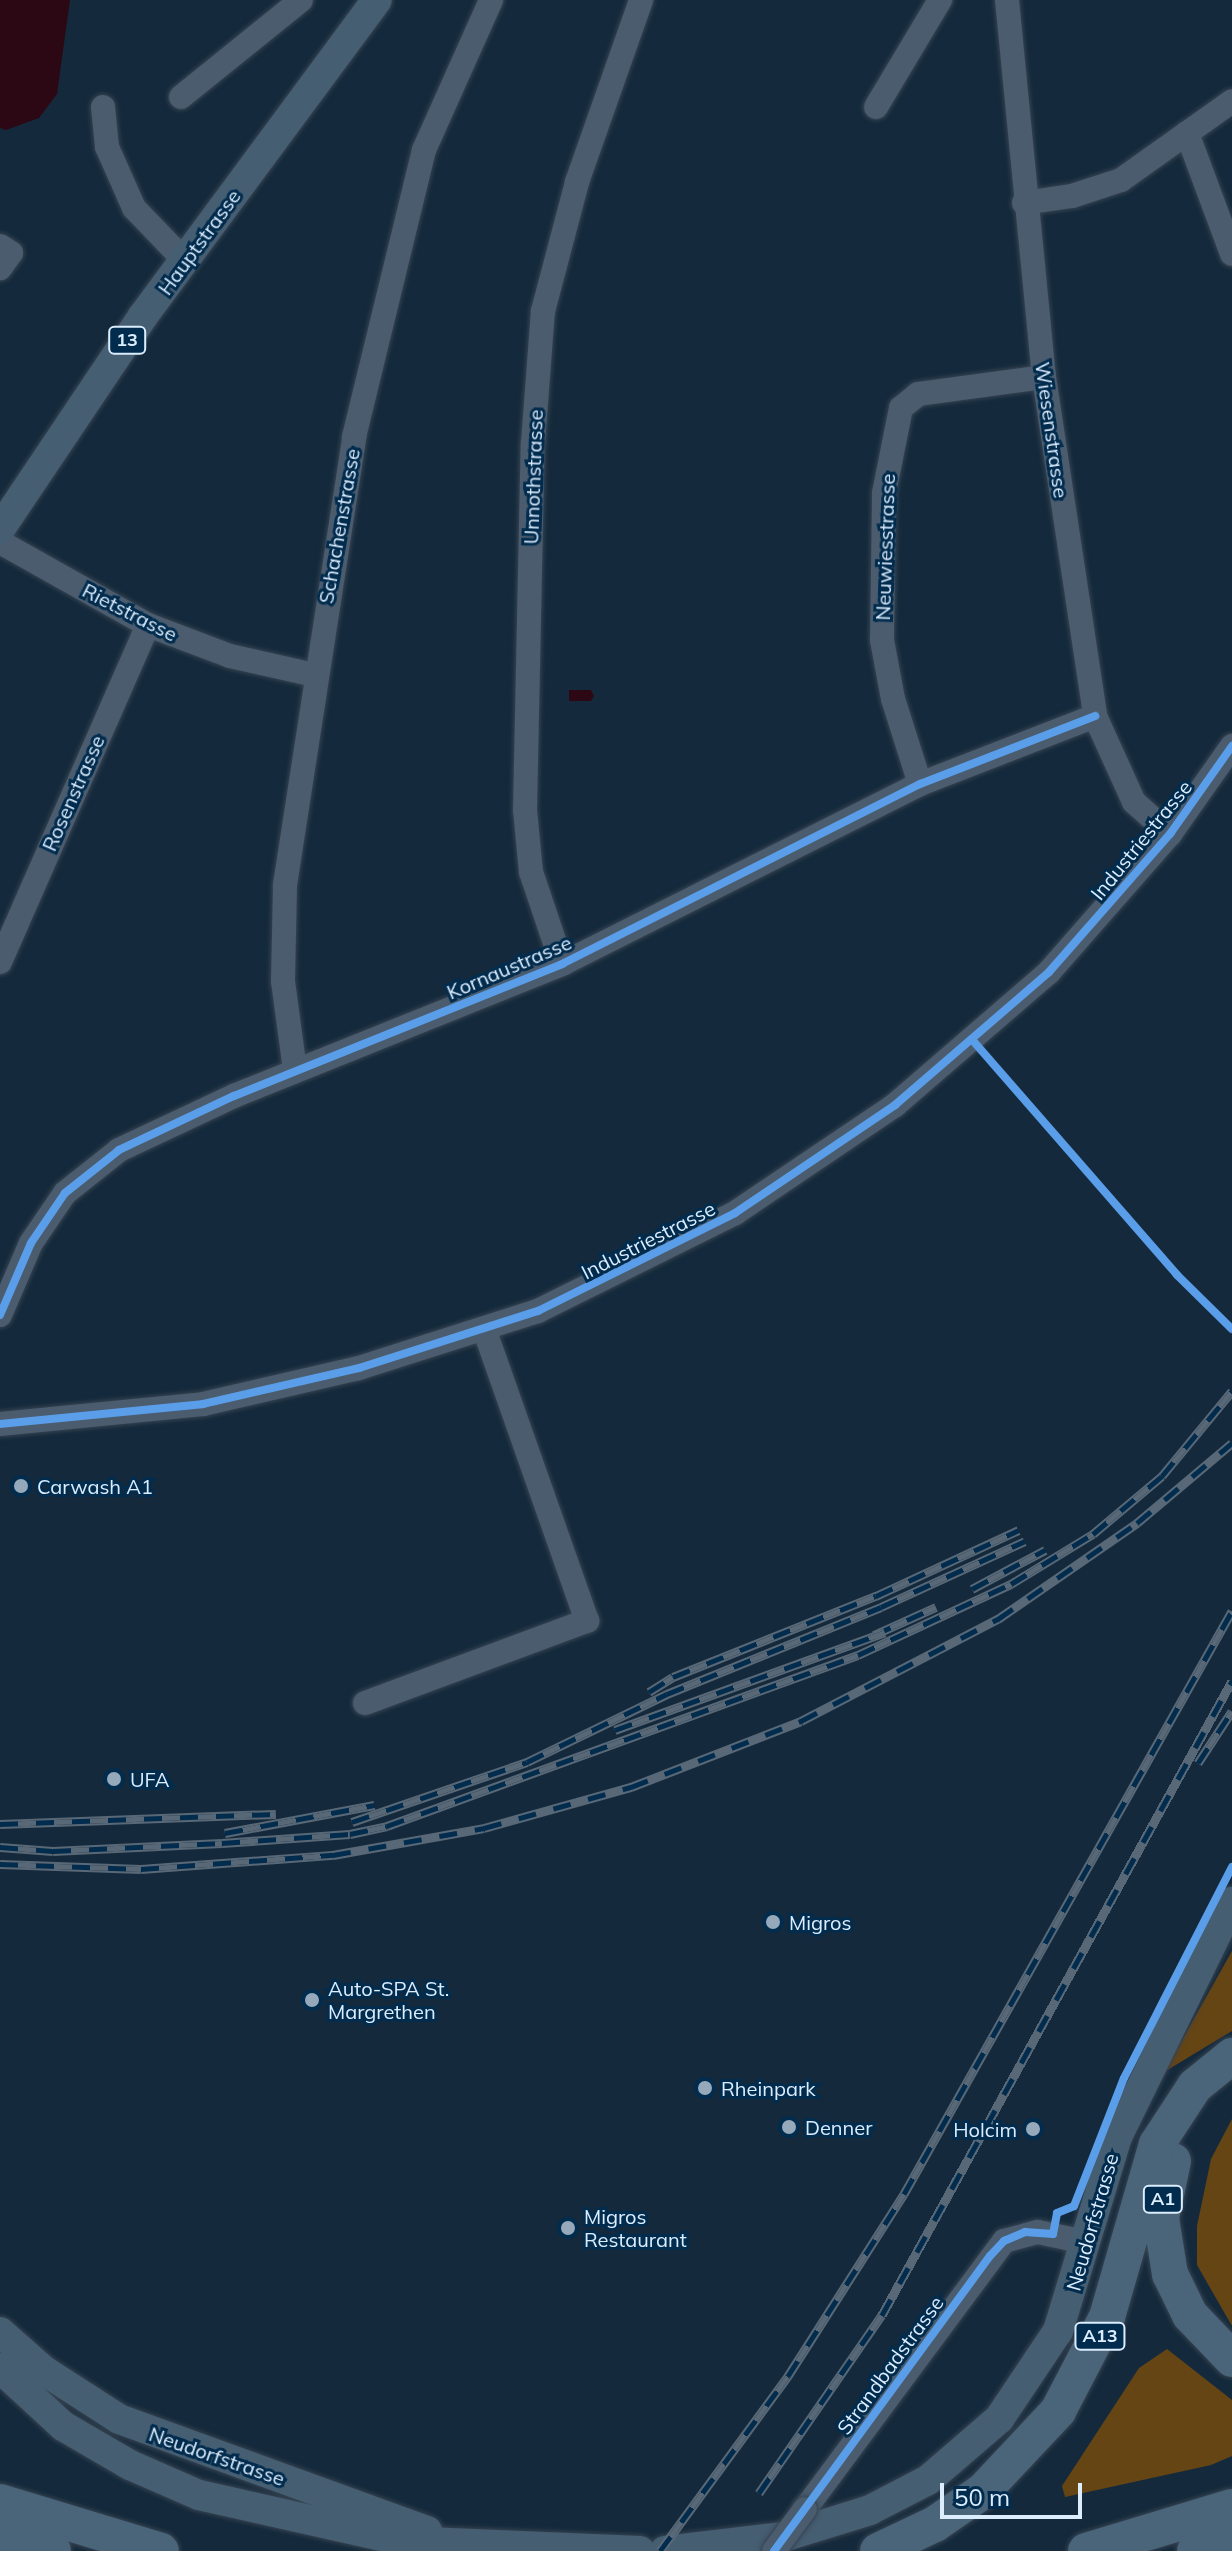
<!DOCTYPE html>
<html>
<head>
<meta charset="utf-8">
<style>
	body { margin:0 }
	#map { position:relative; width:1232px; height:2551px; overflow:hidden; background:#142a3c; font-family:Mulish,sans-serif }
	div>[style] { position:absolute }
	.forest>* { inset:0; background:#664514 }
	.water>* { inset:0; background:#2b0814 }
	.roads { filter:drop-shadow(0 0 2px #364351) drop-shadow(0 0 2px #364351) }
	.minor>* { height:24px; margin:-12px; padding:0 12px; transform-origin:12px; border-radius:12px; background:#4a5c6e }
	.major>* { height:30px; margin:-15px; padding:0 15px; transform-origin:15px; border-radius:15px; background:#465e72 }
	.highway>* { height:36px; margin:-18px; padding:0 18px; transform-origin:18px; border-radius:18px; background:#4a6479 }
	.rail>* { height:9px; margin-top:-4.5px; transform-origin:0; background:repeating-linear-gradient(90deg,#022c4e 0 18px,#586877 0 36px); box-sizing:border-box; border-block:2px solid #586877 }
	.bridges { filter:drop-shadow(0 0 2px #364351) drop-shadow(0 0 2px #364351) }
	.minor-bridge>* { height:24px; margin:-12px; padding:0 12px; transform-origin:12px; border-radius:12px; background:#4a5c6e }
	.cycleway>* { height:8px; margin:-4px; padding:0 4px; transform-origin:4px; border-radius:4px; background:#5a9eea }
	.dots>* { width:22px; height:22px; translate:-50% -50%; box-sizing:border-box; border:4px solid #022c4e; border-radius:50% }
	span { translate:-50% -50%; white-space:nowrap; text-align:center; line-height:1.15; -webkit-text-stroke:6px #022c4e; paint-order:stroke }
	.shield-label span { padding:2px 6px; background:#022c4e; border:2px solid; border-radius:6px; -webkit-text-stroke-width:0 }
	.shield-label { font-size:18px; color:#dcedfe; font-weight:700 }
	.street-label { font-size:20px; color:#dcedfe }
	.poi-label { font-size:20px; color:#dcedfe }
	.left { translate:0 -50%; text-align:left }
	.right { translate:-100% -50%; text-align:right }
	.scale { position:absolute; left:940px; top:2483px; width:142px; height:36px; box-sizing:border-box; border:4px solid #dcedfe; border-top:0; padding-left:10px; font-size:24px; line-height:28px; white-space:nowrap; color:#dcedfe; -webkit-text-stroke:6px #022c4e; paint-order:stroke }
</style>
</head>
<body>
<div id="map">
	<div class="forest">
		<i style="clip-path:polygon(1232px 1951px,1232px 2031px,1164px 2072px)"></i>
		<i style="clip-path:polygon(1232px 2119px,1232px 2326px,1197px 2265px,1197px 2226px,1211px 2159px)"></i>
		<i style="clip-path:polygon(1167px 2349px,1232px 2400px,1232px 2456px,1211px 2465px,1065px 2497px,1062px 2486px,1139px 2368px)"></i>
	</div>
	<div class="water">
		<i style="clip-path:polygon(0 0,70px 0,57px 94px,39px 118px,6px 130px,0 128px)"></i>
		<i style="clip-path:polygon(569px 690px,591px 690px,594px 696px,591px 701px,569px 701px)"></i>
	</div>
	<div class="roads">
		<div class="minor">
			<i style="left:1007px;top:0;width:379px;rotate:84.4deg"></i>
			<i style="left:1044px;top:377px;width:343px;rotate:81.4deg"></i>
			<i style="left:1095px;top:716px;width:94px;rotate:65.6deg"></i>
			<i style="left:1134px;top:802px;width:48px;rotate:41.6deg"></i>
			<i style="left:181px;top:97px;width:154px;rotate:-38.9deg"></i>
			<i style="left:103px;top:107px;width:40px;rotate:84.3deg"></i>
			<i style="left:107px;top:147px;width:67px;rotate:66.1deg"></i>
			<i style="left:134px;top:208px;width:74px;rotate:46.1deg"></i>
			<i style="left:876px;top:107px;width:125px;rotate:-59.1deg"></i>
			<i style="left:1187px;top:133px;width:129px;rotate:69.6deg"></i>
			<i style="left:1024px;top:203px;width:49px;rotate:-8.3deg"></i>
			<i style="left:1072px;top:196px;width:52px;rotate:-18.1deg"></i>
			<i style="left:1121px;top:180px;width:136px;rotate:-35.4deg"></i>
			<i style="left:0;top:246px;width:13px;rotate:32deg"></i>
			<i style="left:11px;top:253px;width:19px;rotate:126deg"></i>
			<i style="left:0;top:542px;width:170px;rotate:29.3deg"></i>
			<i style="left:148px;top:625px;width:88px;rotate:20.7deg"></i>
			<i style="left:230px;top:656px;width:86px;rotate:12.7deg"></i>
			<i style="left:920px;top:784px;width:89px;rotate:-107.6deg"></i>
			<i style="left:893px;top:699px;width:60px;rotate:-100.6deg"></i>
			<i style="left:882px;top:640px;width:147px;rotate:-89.2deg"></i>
			<i style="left:884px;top:493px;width:87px;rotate:-78.7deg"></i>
			<i style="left:901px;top:408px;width:22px;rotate:-39deg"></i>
			<i style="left:918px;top:394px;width:127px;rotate:-7.7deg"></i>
			<i style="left:0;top:962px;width:368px;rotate:-66.3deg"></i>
			<i style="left:562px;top:964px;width:97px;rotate:-108.6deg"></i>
			<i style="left:531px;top:872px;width:62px;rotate:-95.5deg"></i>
			<i style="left:525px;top:810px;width:367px;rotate:-88.8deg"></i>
			<i style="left:533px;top:443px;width:132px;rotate:-85.7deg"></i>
			<i style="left:543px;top:311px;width:133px;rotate:-75.2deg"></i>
			<i style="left:577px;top:182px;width:193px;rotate:-70.6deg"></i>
			<i style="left:295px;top:1070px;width:90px;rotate:-97.7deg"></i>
			<i style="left:283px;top:981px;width:96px;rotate:-88.8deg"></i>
			<i style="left:285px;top:885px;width:453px;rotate:-81.2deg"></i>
			<i style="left:354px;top:437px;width:295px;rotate:-76.3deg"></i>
			<i style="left:424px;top:150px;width:164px;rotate:-65.9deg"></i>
			<i style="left:0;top:1315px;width:78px;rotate:-66.7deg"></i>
			<i style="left:31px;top:1243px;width:60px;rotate:-55.8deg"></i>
			<i style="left:65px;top:1193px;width:69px;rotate:-38.5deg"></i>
			<i style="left:119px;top:1150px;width:127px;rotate:-25.2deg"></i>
			<i style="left:234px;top:1096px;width:354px;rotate:-21.9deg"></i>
			<i style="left:562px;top:964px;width:401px;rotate:-26.7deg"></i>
			<i style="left:920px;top:784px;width:188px;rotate:-21.2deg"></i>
			<i style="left:0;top:1424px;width:204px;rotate:-5.6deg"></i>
			<i style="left:203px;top:1404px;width:160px;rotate:-13deg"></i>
			<i style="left:359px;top:1368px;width:188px;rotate:-17.7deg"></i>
			<i style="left:538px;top:1311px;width:220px;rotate:-26.4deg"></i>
			<i style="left:735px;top:1213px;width:193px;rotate:-34deg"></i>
			<i style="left:895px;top:1105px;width:203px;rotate:-40.8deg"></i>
			<i style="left:1049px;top:972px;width:184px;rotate:-48.8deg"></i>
			<i style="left:1170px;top:834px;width:108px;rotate:-54.8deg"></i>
			<i style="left:365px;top:1703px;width:237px;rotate:-20.3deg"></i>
			<i style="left:587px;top:1621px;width:307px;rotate:-109.4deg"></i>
			<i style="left:805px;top:2509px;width:334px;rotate:-53.4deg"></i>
			<i style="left:1004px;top:2241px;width:35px;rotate:-15deg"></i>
			<i style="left:1038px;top:2232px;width:48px;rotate:12deg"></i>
		</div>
		<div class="major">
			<i style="left:0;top:529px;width:257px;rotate:-56.1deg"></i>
			<i style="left:143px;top:316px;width:393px;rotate:-53.5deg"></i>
			<i style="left:0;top:2332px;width:57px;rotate:41.5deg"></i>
			<i style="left:43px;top:2370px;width:90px;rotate:32.8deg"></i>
			<i style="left:119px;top:2419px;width:328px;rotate:20deg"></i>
			<i style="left:0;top:2368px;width:86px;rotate:42.6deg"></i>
			<i style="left:63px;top:2426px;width:78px;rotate:30.2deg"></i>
			<i style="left:130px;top:2465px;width:75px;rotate:23.5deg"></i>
			<i style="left:199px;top:2495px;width:209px;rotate:12.7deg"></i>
			<i style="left:403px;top:2541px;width:237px;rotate:2.4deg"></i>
			<i style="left:665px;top:2551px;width:119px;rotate:-6.8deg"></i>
			<i style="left:783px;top:2537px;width:91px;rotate:-17.2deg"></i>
			<i style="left:870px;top:2510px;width:65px;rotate:-27.3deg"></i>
			<i style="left:928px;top:2480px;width:94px;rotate:-40.7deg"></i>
			<i style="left:999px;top:2419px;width:106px;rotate:-56.2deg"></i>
			<i style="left:1058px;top:2331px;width:203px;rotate:-73.1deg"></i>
			<i style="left:1117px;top:2137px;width:262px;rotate:-63.9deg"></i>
		</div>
		<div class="highway">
			<i style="left:1173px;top:2161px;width:58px;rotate:101.9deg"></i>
			<i style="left:1161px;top:2218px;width:57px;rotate:80.9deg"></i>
			<i style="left:1170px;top:2274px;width:46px;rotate:64deg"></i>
			<i style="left:1190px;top:2315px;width:61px;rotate:46.3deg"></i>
			<i style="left:0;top:2502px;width:168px;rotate:16.9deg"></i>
			<i style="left:0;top:2533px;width:56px;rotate:18.8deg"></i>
			<i style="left:878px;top:2551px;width:63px;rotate:-25.3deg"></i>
			<i style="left:935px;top:2524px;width:58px;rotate:-34.5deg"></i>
			<i style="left:983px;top:2491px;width:110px;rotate:-46.8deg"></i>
			<i style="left:1058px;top:2411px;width:106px;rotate:-62.5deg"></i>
			<i style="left:1107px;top:2317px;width:180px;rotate:-73.9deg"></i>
			<i style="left:1157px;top:2144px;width:69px;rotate:-56.8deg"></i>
			<i style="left:1195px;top:2086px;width:48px;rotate:-39deg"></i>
			<i style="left:1086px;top:2551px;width:152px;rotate:-16.8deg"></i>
			<i style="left:1195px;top:2551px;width:39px;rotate:-18deg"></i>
		</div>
	</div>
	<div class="rail">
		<i style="left:972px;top:1589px;width:83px;rotate:-28.1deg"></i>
		<i style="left:874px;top:1635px;width:68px;rotate:-24.3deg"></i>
		<i style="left:649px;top:1692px;width:28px;rotate:-32deg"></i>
		<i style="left:673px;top:1677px;width:219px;rotate:-21.8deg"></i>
		<i style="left:876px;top:1596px;width:157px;rotate:-24.8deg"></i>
		<i style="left:615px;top:1730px;width:287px;rotate:-19.9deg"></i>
		<i style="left:1198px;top:1763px;width:62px;rotate:-56.8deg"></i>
		<i style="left:352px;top:1822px;width:185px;rotate:-18.9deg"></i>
		<i style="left:527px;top:1762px;width:156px;rotate:-25.9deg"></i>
		<i style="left:667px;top:1694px;width:231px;rotate:-22.1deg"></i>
		<i style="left:881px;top:1607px;width:158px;rotate:-24.6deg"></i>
		<i style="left:0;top:1824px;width:276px;rotate:-2.1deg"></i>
		<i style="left:225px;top:1833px;width:152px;rotate:-10.6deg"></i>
		<i style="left:0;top:1847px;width:53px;rotate:4.3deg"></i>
		<i style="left:53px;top:1851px;width:169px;rotate:-2.7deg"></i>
		<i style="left:222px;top:1843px;width:128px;rotate:-4deg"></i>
		<i style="left:350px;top:1834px;width:38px;rotate:-12deg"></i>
		<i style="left:387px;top:1826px;width:501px;rotate:-19.95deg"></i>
		<i style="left:858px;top:1655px;width:169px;rotate:-24.9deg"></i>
		<i style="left:1011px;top:1584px;width:96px;rotate:-31.4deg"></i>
		<i style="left:1093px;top:1534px;width:90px;rotate:-40deg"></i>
		<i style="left:1162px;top:1476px;width:110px;rotate:-50.5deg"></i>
		<i style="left:0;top:1864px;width:141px;rotate:2deg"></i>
		<i style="left:141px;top:1869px;width:193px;rotate:-4.2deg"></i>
		<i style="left:333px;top:1855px;width:153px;rotate:-10.1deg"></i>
		<i style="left:484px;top:1828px;width:153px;rotate:-15.6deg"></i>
		<i style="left:631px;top:1787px;width:182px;rotate:-21.2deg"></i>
		<i style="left:801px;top:1721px;width:222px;rotate:-27.4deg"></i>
		<i style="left:998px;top:1619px;width:169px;rotate:-34.6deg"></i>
		<i style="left:1137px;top:1523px;width:124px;rotate:-40.1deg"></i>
		<i style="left:759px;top:2493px;width:216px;rotate:-55.4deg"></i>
		<i style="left:882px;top:2315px;width:724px;rotate:-61.1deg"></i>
		<i style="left:660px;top:2551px;width:217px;rotate:-53.8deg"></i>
		<i style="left:788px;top:2376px;width:216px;rotate:-57.5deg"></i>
		<i style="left:904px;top:2194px;width:669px;rotate:-60.64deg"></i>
	</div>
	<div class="bridges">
		<div class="minor-bridge">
			<i style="left:774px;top:2551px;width:52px;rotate:-53.6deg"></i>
		</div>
	</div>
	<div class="cycleway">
		<i style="left:974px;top:1042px;width:309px;rotate:48.9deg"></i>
		<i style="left:1177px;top:1275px;width:77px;rotate:44.5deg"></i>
		<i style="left:0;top:1315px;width:78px;rotate:-66.7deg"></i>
		<i style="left:31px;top:1243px;width:60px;rotate:-55.8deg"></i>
		<i style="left:65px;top:1193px;width:69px;rotate:-38.5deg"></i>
		<i style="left:119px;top:1150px;width:127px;rotate:-25.2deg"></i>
		<i style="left:234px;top:1096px;width:354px;rotate:-21.9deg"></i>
		<i style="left:562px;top:964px;width:401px;rotate:-26.7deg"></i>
		<i style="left:920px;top:784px;width:188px;rotate:-21.2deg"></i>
		<i style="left:0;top:1424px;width:204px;rotate:-5.6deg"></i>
		<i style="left:203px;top:1404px;width:160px;rotate:-13deg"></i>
		<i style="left:359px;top:1368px;width:188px;rotate:-17.7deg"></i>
		<i style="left:538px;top:1311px;width:220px;rotate:-26.4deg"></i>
		<i style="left:735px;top:1213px;width:193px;rotate:-34deg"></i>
		<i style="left:895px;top:1105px;width:203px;rotate:-40.8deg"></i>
		<i style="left:1049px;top:972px;width:184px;rotate:-48.8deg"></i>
		<i style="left:1170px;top:834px;width:108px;rotate:-54.8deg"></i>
		<i style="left:774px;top:2551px;width:366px;rotate:-53.8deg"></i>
		<i style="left:990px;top:2256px;width:21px;rotate:-47deg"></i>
		<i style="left:1004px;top:2241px;width:23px;rotate:-23deg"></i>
		<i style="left:1025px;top:2232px;width:28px;rotate:4deg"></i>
		<i style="left:1053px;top:2234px;width:21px;rotate:-79deg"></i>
		<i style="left:1057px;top:2213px;width:18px;rotate:-22deg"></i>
		<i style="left:1074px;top:2206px;width:137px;rotate:-68.7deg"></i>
		<i style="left:1124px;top:2078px;width:237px;rotate:-62.9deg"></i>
	</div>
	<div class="dots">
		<i style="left:21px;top:1486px;background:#96a9ba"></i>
		<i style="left:114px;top:1779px;background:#96a9ba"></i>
		<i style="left:773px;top:1922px;background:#96a9ba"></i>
		<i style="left:312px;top:2000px;background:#96a9ba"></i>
		<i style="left:705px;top:2088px;background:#96a9ba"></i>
		<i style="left:789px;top:2127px;background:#96a9ba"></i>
		<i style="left:1033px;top:2129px;background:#96a9ba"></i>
		<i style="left:568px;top:2228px;background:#96a9ba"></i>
	</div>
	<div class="shield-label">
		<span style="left:127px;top:340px">13</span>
		<span style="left:1163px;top:2199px">A1</span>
		<span style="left:1100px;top:2336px">A13</span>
	</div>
	<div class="street-label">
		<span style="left:199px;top:242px;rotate:-54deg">Hauptstrasse</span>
		<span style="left:1052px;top:430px;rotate:82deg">Wiesenstrasse</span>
		<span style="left:533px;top:477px;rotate:-88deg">Unnothstrasse</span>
		<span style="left:339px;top:526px;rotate:-80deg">Schachenstrasse</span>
		<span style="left:885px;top:547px;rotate:-88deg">Neuwiesstrasse</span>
		<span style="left:130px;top:612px;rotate:27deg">Rietstrasse</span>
		<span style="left:73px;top:793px;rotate:-66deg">Rosenstrasse</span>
		<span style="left:1141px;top:840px;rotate:-51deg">Industriestrasse</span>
		<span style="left:509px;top:967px;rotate:-23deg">Kornaustrasse</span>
		<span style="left:648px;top:1240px;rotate:-27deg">Industriestrasse</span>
		<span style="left:1092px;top:2222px;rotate:-74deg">Neudorfstrasse</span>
		<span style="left:890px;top:2365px;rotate:-54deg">Strandbadstrasse</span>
		<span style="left:217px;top:2456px;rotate:19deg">Neudorfstrasse</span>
	</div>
	<div class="poi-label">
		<span class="left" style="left:37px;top:1486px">Carwash A1</span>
		<span class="left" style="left:130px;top:1779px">UFA</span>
		<span class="left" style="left:789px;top:1922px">Migros</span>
		<span class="left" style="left:328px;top:2000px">Auto-SPA St.<br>Margrethen</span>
		<span class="left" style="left:721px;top:2088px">Rheinpark</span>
		<span class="left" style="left:805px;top:2127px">Denner</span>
		<span class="right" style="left:1017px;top:2129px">Holcim</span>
		<span class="left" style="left:584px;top:2228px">Migros<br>Restaurant</span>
	</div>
	<div class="scale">50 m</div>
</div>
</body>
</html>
